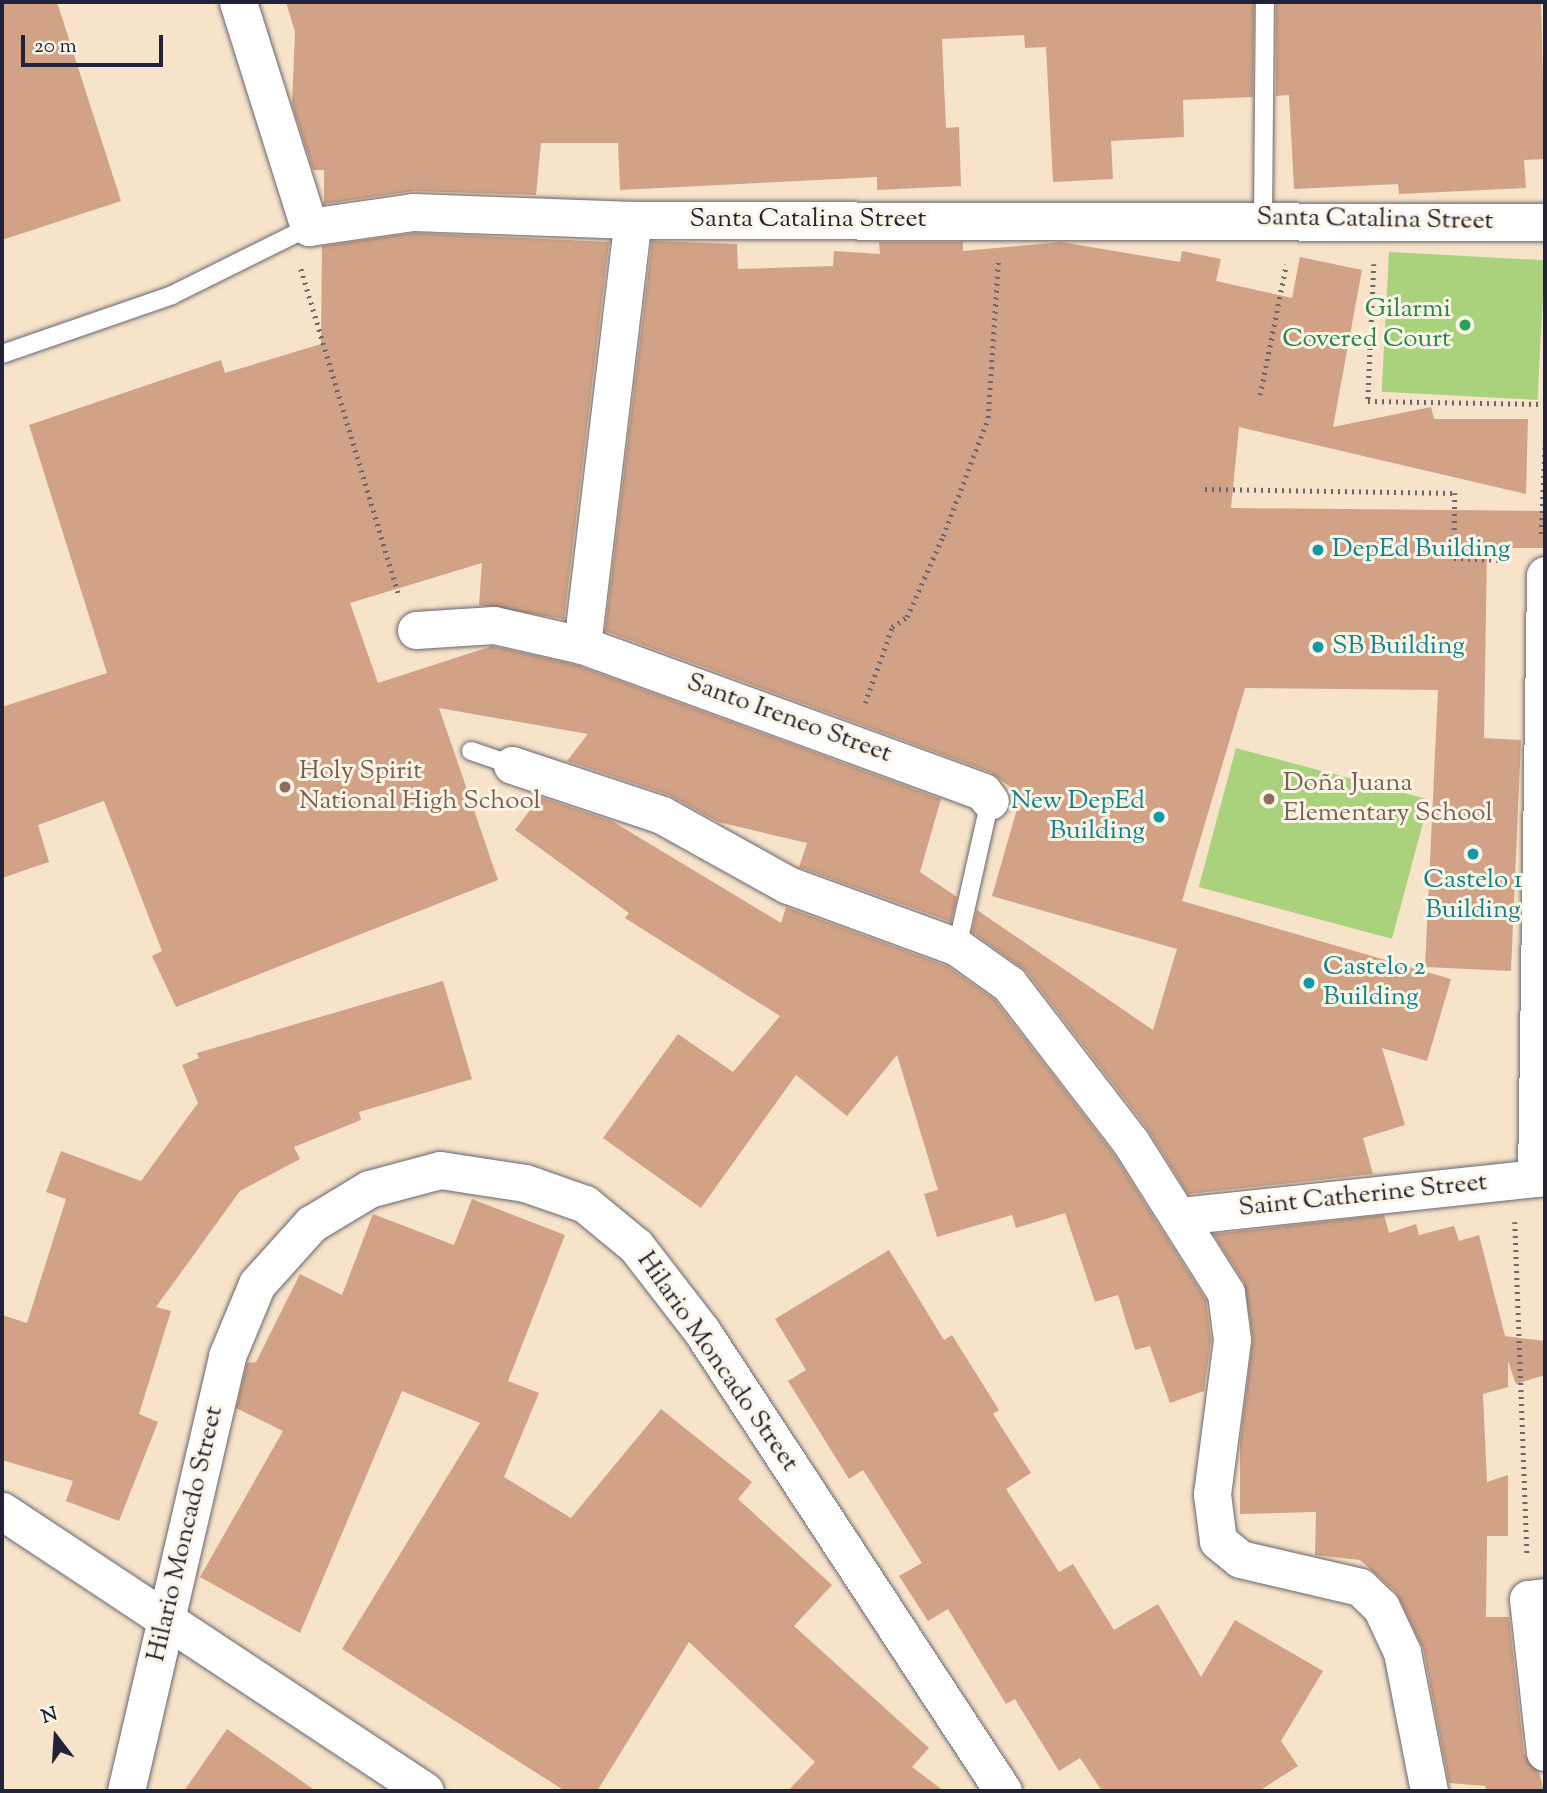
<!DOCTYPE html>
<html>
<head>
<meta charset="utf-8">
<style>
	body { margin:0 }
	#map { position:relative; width:1547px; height:1793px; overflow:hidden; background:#f6e3ca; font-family:"Sorts Mill Goudy",serif }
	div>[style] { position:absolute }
	.green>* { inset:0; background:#aad17b; transform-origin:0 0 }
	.building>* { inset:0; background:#d2a286 }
	.path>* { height:4.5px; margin-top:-2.25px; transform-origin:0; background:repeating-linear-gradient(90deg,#6c666d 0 2px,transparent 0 7px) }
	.roads { filter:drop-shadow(0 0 2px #6c666d) drop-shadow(0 0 2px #6c666d) }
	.service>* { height:18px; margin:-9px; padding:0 9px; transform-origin:9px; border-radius:9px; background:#fff }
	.minor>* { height:37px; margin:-18.5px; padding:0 18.5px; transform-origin:18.5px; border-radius:18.5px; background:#fff }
	.dots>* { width:19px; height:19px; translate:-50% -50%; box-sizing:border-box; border:4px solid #fcf5e5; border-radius:50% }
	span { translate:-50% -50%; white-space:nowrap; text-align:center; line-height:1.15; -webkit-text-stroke:6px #fcf5e5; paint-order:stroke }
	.street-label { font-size:26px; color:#22223b }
	.leisure-label { font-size:26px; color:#27864d }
	.right { translate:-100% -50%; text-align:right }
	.culture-label { font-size:26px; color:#0d838f }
	.left { translate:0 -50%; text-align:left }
	.education-label { font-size:26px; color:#785e54 }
	.frame { position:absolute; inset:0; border:4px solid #22223b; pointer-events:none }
	.north { position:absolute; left:21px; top:1702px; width:70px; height:70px; -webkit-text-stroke:5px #fcf5e5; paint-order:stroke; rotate:343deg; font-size:19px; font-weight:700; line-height:28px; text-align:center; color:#22223b }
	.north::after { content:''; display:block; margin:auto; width:24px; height:32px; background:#22223b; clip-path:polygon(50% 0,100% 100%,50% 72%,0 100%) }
	.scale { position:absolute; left:21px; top:35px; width:142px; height:32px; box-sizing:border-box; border:4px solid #22223b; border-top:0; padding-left:9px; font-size:21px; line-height:24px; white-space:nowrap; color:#22223b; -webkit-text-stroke:5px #fcf5e5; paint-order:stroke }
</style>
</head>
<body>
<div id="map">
	<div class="green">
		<i style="left:1389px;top:252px;width:156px;height:140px;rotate:3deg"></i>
		<i style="left:1236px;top:748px;width:200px;height:144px;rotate:15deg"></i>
	</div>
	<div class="building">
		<i style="clip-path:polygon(2px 2px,57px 2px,121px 201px,2px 240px)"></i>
		<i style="clip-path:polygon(286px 2px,1254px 2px,1253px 97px,1183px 100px,1184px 137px,1111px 141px,1113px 179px,1053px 182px,1046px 47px,1025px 48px,1024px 35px,942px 39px,946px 128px,959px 127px,961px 186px,877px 190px,877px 177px,620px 190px,618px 143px,541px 143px,536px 195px,414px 191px,324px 204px,324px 170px,313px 170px,292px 104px,295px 32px)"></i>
		<i style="clip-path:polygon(1276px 2px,1541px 2px,1545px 159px,1524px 160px,1526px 188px,1399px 194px,1398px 184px,1294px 189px,1289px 95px,1276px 96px)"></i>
		<i style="clip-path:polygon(414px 233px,609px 242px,564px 619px,479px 605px,482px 563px,350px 603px,378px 683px,492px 646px,576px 665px,941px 799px,920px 872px,957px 897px,951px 922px,799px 867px,807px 843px,718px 822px,669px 795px,567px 761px,588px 734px,439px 708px,498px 880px,176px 1007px,152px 956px,162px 951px,104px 801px,38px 825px,49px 862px,2px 878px,2px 707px,107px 673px,29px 425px,221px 360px,225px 373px,321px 344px,322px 246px)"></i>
		<i style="clip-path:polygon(652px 241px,737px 244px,738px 269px,833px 266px,834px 251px,880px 254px,879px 242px,963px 242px,963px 251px,1061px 242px,1180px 262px,1182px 251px,1221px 259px,1216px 281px,1292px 298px,1300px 257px,1362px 270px,1333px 427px,1431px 407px,1434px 419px,1528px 419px,1526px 494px,1239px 427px,1231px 508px,1545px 511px,1545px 548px,1487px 548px,1484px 738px,1521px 740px,1511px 971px,1425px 967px,1438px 690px,1245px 688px,1182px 901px,1451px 979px,1427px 1061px,1382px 1048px,1405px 1125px,1363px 1138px,1373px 1174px,1188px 1194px,1147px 1128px,1026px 971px,972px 932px,977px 910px,1153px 1030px,1177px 949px,992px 896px,1021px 795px,990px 772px,605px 631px)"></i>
		<i style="clip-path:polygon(540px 797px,612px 821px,781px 923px,786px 907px,947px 966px,994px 999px,1113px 1153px,1206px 1300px,1211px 1340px,1204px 1391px,1170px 1403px,1150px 1346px,1135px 1350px,1118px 1295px,1095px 1302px,1065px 1213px,1016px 1228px,1012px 1215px,937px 1237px,924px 1194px,938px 1190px,897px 1055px,847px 1116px,796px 1075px,701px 1208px,603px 1138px,678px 1034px,733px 1072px,780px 1016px,625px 918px,629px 913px,515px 830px)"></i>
		<i style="clip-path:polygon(443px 981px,472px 1079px,359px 1112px,361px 1120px,294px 1147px,300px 1159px,240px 1191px,156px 1307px,171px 1311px,139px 1414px,158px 1422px,119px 1521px,66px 1501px,73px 1481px,2px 1460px,2px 1315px,27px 1323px,66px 1199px,46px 1192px,61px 1151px,141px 1181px,198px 1103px,182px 1065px,199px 1058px,197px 1053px)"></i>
		<i style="clip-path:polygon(472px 1199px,565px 1235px,508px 1381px,539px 1393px,504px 1477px,571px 1518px,661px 1409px,752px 1482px,738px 1499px,832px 1585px,794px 1626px,929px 1748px,912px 1767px,944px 1791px,788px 1791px,815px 1762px,689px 1642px,597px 1791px,565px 1791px,342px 1649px,480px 1423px,402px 1391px,300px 1633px,200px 1577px,283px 1431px,236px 1408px,247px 1363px,256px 1362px,300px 1274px,342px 1295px,373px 1214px,454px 1245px)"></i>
		<i style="clip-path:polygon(1384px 1215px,1389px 1233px,1416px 1224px,1419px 1235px,1454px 1226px,1459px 1241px,1479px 1235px,1505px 1336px,1545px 1341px,1545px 1375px,1516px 1384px,1508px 1361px,1508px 1387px,1483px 1394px,1487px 1482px,1508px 1475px,1508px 1536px,1487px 1536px,1486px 1617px,1509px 1617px,1524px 1754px,1539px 1772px,1544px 1791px,1487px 1791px,1485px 1786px,1449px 1783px,1423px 1648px,1396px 1592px,1360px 1560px,1315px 1555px,1316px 1512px,1240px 1514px,1240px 1443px,1253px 1338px,1244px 1282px,1213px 1234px)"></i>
		<i style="clip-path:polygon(889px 1250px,944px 1340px,952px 1335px,999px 1410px,993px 1414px,1031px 1473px,1006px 1489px,1059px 1572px,1073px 1564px,1114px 1630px,1158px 1604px,1201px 1677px,1235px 1620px,1323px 1671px,1281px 1741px,1298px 1766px,1259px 1791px,1102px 1791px,1080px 1758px,1059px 1771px,1015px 1699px,1006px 1704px,948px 1609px,928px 1621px,899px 1576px,922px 1563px,863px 1470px,849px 1479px,788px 1381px,806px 1370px,775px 1319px)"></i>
		<i style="clip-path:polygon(227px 1729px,316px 1791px,184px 1791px)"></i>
	</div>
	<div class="path">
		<i style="left:1374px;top:264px;width:137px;rotate:92.5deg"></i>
		<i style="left:1368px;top:401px;width:177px;rotate:1deg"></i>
		<i style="left:301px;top:269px;width:338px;rotate:73.3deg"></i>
		<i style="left:1260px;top:395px;width:133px;rotate:-78.7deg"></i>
		<i style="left:1205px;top:489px;width:250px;rotate:0.9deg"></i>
		<i style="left:1455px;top:493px;width:65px;rotate:90.9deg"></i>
		<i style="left:1454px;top:558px;width:52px;rotate:2.2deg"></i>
		<i style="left:1541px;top:534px;width:93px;rotate:-87.5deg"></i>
		<i style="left:865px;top:703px;width:81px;rotate:-70.4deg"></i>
		<i style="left:892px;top:627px;width:18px;rotate:-34deg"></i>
		<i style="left:907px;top:617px;width:89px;rotate:-66deg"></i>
		<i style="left:943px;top:536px;width:126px;rotate:-69.1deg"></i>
		<i style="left:988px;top:418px;width:156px;rotate:-86.3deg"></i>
		<i style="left:1515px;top:1222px;width:335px;rotate:87.9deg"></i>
	</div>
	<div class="roads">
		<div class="service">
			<i style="left:1263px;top:218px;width:216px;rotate:-89.5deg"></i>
			<i style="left:2px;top:354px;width:180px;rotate:-19.1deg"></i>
			<i style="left:172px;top:295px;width:153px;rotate:-26.4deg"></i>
			<i style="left:471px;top:751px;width:43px;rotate:18.9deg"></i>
			<i style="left:957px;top:947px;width:150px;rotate:-77.3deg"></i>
		</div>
		<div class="minor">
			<i style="left:238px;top:2px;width:236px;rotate:72.5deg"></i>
			<i style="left:309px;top:227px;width:105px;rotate:-8.2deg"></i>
			<i style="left:413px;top:212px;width:220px;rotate:2.1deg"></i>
			<i style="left:633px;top:220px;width:912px;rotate:0.13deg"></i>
			<i style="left:416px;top:630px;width:78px;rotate:-3.7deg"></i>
			<i style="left:494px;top:625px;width:90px;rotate:12.8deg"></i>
			<i style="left:582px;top:645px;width:427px;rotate:20.1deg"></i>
			<i style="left:983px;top:792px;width:11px;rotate:52deg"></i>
			<i style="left:582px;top:645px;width:428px;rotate:-83.2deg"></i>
			<i style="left:512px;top:765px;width:158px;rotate:18.4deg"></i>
			<i style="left:662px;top:815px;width:144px;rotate:29.1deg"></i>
			<i style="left:788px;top:885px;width:180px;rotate:20.1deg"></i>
			<i style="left:957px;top:947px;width:64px;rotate:35.4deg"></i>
			<i style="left:1009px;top:984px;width:198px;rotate:52.4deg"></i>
			<i style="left:1130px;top:1141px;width:180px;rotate:57.7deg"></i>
			<i style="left:1226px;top:1293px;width:47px;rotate:82.7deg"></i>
			<i style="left:1232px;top:1340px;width:155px;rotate:97.4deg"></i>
			<i style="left:1212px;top:1494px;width:47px;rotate:82.7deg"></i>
			<i style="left:1218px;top:1541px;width:28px;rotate:39deg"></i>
			<i style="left:1240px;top:1559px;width:123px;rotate:13.1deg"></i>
			<i style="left:1360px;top:1587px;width:29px;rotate:44deg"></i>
			<i style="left:1381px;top:1607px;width:50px;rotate:65deg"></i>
			<i style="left:1402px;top:1652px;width:142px;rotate:79deg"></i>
			<i style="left:1536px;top:1178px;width:603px;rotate:-89.14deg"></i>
			<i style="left:1181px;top:1216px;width:366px;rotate:-6.1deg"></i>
			<i style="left:2px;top:1511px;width:507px;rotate:33.5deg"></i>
			<i style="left:1545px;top:1597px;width:17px;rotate:173deg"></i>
			<i style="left:1528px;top:1599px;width:154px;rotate:83.7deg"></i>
			<i style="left:126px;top:1791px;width:447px;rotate:-76.9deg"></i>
			<i style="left:227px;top:1356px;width:78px;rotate:-67.4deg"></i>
			<i style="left:257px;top:1284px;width:81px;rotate:-48deg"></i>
			<i style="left:311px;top:1224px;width:68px;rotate:-31.1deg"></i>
			<i style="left:369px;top:1189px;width:73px;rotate:-15deg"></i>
			<i style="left:440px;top:1170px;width:86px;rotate:8.7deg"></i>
			<i style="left:525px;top:1183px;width:64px;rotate:19.3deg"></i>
			<i style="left:585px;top:1204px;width:66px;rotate:39.5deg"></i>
			<i style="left:636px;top:1246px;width:106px;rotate:52.3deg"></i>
			<i style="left:701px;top:1330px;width:551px;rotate:56.77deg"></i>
		</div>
	</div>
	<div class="dots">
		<i style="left:1465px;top:325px;background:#2e9e5b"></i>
		<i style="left:1318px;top:550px;background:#0f9aa8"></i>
		<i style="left:1318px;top:647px;background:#0f9aa8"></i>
		<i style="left:285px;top:787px;background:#8d6e63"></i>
		<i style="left:1269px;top:799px;background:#8d6e63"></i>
		<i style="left:1159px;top:817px;background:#0f9aa8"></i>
		<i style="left:1473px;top:854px;background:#0f9aa8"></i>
		<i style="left:1309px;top:983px;background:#0f9aa8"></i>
	</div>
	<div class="street-label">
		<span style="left:808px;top:220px">Santa Catalina Street</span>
		<span style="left:1375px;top:220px;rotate:1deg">Santa Catalina Street</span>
		<span style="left:789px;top:719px;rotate:20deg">Santo Ireneo Street</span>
		<span style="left:1363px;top:1196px;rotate:-6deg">Saint Catherine Street</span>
		<span style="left:717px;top:1362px;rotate:55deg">Hilario Moncado Street</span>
		<span style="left:186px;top:1534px;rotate:-77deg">Hilario Moncado Street</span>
	</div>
	<div class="leisure-label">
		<span class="right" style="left:1451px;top:325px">Gilarmi<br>Covered Court</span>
	</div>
	<div class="culture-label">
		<span class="left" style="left:1332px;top:550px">DepEd Building</span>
		<span class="left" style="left:1332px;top:647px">SB Building</span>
		<span class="right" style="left:1145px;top:817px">New DepEd<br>Building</span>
		<span style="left:1473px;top:896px">Castelo 1<br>Building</span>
		<span class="left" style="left:1323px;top:983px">Castelo 2<br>Building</span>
	</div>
	<div class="education-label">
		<span class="left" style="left:299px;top:787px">Holy Spirit<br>National High School</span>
		<span class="left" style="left:1283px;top:799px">Doña Juana<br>Elementary School</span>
	</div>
	<div class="frame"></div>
	<div class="north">N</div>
	<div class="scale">20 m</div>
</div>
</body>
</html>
